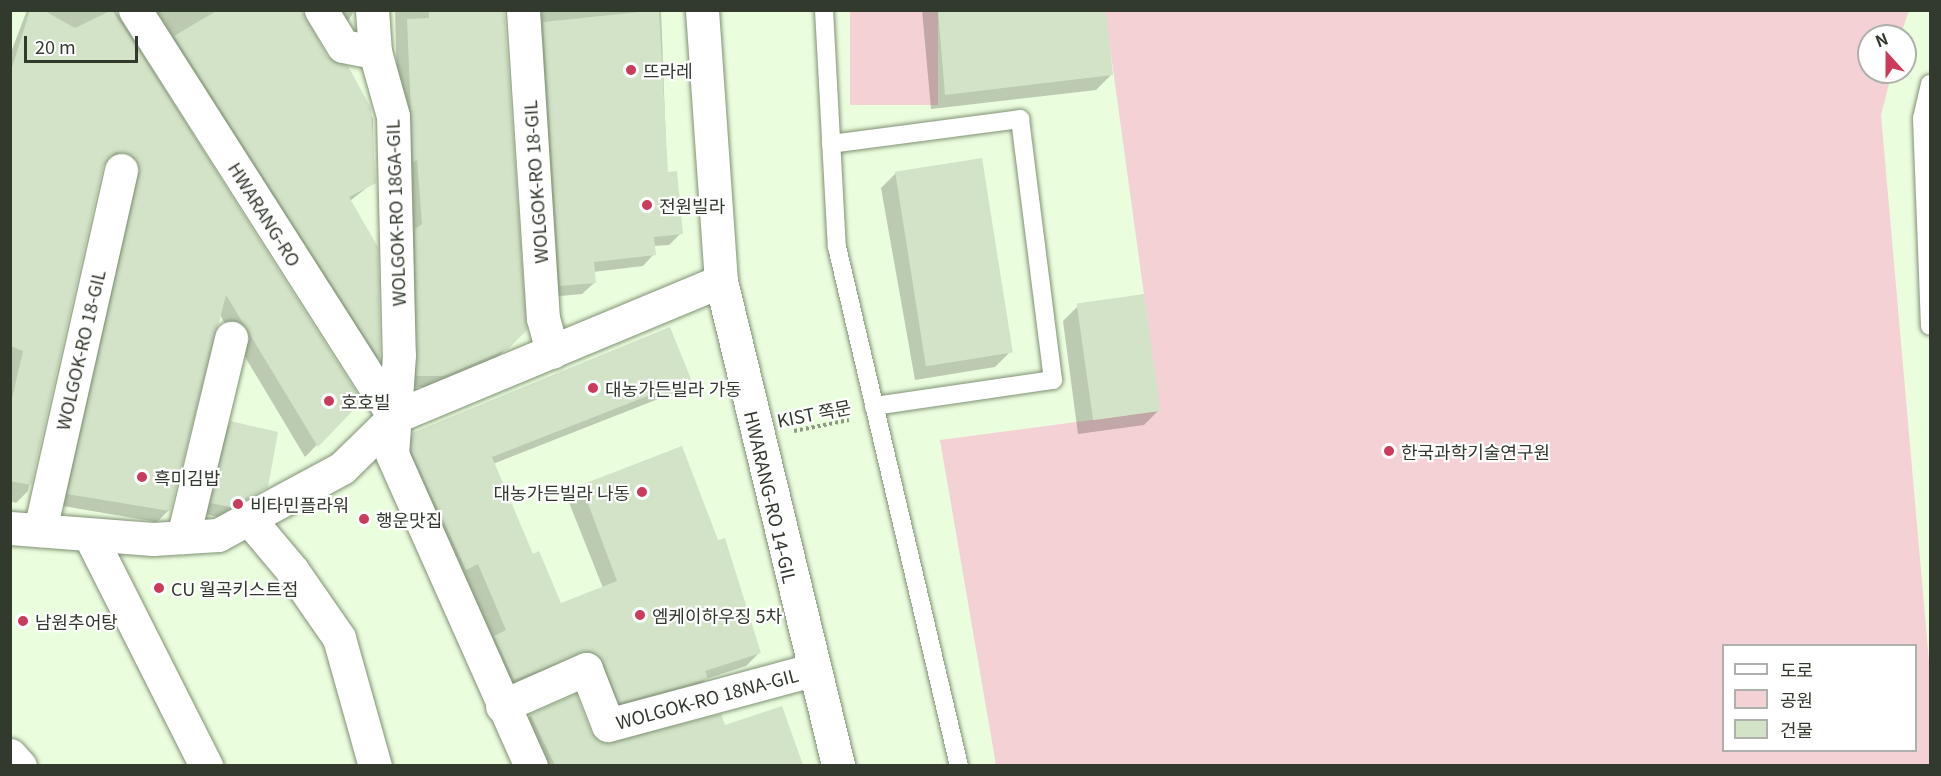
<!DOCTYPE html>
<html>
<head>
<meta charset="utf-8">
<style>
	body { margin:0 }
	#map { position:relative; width:1941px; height:776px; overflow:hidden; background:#eafddd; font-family:Georgia,"Noto Sans KR",serif }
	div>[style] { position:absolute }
	.green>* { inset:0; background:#f3d1d4; transform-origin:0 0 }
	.shadow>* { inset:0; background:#0003 }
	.building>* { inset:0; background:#d2e3c7; transform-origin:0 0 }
	.path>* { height:4px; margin-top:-2px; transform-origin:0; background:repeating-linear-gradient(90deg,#8d9a84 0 3px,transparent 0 6px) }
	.roads { filter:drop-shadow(0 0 2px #809175) drop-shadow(0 0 2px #809175) }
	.service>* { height:18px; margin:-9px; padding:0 9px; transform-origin:9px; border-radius:9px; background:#fff }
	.minor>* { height:33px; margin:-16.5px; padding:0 16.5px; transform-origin:16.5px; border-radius:16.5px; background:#fff }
	.dots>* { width:16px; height:16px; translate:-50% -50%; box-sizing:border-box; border:3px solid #fff; border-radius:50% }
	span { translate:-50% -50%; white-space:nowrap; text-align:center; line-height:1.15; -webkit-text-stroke:4.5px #fff; paint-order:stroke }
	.poi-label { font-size:18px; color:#32392d }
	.left { translate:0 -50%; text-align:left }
	.right { translate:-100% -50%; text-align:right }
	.street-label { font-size:18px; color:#32392d }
	.frame { position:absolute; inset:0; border:12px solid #32392d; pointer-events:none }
	.legend { position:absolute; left:1722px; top:644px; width:195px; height:108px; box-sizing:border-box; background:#fff; border:2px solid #adb0ab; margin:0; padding:8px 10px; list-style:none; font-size:18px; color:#32392d }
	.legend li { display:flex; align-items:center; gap:12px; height:30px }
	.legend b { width:30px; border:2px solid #adb0ab }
	.north { position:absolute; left:1857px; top:24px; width:60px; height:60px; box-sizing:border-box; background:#fff; border:2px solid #adb0ab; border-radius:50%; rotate:339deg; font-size:16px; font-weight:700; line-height:24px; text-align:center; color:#32392d }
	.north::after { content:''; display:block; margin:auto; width:21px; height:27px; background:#cb3c5c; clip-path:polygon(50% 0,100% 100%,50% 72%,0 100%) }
	.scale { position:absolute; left:24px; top:36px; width:114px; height:27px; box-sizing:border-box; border:3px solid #32392d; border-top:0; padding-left:8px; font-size:18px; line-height:21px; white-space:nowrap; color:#32392d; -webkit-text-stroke:4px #fff; paint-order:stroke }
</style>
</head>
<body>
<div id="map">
	<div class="green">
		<i style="left:850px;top:11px;width:88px;height:94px"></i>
		<i style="clip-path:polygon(evenodd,1105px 11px,1909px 11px,1900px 36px,1869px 36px,1869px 72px,1892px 72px,1881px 115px,1930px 673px,1930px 765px,996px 765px,940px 440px,1160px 411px,1105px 11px,1724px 646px,1916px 646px,1916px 750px,1724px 750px,1724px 646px)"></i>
	</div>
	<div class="shadow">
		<i style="clip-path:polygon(27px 10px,115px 10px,360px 401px,305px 457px,220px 315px,169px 510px,157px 522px,57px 505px,123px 168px,103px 163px,28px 491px,16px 503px,10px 501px,10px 55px)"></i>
		<i style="clip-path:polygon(138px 10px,301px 10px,326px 57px,347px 67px,373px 119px,374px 182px,350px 201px,376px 247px,378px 359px,368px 370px)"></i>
		<i style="clip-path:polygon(322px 10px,355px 10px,339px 35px)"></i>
		<i style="clip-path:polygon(395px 10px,503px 10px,525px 329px,494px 361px,431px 387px,405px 387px)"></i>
		<i style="clip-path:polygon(524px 10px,661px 10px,667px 173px,681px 233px,669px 245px,653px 246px,654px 254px,643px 266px,593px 272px,594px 283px,582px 294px,549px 297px)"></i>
		<i style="clip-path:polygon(922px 10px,1017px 10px,1111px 75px,1096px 90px,931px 109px)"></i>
		<i style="clip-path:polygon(896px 173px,1010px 352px,995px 367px,915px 380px,881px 188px)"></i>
		<i style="clip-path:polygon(1078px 306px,1159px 410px,1144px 425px,1078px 434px,1063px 321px)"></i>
		<i style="clip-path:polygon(689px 379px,676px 392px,493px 464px,532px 556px,561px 605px,603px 588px,568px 500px,582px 486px,759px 653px,746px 666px,706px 679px,693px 691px,606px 715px,575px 663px,501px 692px,400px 448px,413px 434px)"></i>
		<i style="clip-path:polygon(231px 423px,267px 486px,218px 517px,201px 513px,220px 433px)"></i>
		<i style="clip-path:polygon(781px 708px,801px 766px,537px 766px,519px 728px,531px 715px,590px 733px,604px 745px,724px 727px)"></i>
	</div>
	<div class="building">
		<i style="clip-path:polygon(30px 10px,43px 10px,75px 28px,112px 10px,141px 54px,362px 401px,318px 447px,226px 295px,170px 511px,67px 494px,139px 174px,134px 157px,116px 152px,103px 166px,31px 485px,10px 481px,10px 407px,23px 351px,10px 346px,10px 74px)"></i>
		<i style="clip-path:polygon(218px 10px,302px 10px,327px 56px,348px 66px,371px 108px,376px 183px,349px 197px,378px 247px,380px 360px,174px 36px)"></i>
		<i style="clip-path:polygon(429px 10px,504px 10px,527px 330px,508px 349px,444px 376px,416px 376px,415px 229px,422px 224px,417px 160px,413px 162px,407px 19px,429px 18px)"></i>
		<i style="clip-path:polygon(659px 10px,668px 172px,677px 171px,683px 234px,654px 237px,656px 255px,594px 262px,596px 283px,560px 286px,543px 22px)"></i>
		<i style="clip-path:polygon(938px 10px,1106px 10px,1113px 75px,945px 95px)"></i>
		<i style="left:982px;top:158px;width:197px;height:88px;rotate:81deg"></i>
		<i style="left:1144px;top:294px;width:118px;height:68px;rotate:82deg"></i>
		<i style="clip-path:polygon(670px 327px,691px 379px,492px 457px,533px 554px,539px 551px,561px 603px,617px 581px,581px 485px,682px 446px,718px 540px,725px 538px,761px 653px,705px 671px,708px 679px,619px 703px,603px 662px,589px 651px,514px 680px,494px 636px,506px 630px,478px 564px,466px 570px,411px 451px,412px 433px)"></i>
		<i style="clip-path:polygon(230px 421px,278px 432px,268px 487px,230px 507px,210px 503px)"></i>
		<i style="clip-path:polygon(576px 694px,591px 732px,604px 743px,721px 714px,725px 725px,782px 706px,803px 765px,555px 765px,530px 714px)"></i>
	</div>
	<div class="path">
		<i style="left:794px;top:431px;width:56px;rotate:-11.3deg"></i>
	</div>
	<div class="roads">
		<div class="service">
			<i style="left:824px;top:10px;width:237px;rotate:86.9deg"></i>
			<i style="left:837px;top:247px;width:533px;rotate:76.77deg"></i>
			<i style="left:1930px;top:84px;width:35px;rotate:103deg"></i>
			<i style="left:1922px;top:118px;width:208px;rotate:87.8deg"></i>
			<i style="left:831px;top:144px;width:191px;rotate:-7.5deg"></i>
			<i style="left:1020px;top:119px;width:263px;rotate:82.8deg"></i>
			<i style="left:1053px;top:380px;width:181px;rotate:171.7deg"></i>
		</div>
		<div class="minor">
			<i style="left:135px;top:10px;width:482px;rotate:57.5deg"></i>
			<i style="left:321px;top:10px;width:42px;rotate:58.6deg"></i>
			<i style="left:343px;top:46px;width:33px;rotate:11deg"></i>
			<i style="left:372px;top:10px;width:42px;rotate:85.9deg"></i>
			<i style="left:375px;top:52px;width:66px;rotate:74.3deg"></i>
			<i style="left:393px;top:116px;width:239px;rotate:88.6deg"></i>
			<i style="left:399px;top:355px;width:99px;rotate:94deg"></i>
			<i style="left:392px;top:454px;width:342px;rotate:66deg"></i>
			<i style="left:523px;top:10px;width:309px;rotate:86.3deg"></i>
			<i style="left:543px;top:318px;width:35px;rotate:75deg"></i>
			<i style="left:702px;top:10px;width:272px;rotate:86deg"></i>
			<i style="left:721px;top:281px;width:499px;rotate:76.4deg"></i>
			<i style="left:249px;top:519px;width:67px;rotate:49.9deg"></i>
			<i style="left:292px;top:570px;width:83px;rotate:55.3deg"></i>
			<i style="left:339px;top:638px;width:133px;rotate:74.3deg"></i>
			<i style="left:10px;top:528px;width:143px;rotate:4.4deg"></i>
			<i style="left:153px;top:539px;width:65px;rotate:-3.5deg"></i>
			<i style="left:218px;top:535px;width:141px;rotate:-28.4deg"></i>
			<i style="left:342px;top:468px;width:73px;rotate:-44.4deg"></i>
			<i style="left:394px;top:417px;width:354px;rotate:-22.6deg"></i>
			<i style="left:40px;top:530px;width:369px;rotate:-77.3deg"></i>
			<i style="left:90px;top:536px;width:258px;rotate:63.2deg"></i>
			<i style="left:183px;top:537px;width:205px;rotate:-76.4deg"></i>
			<i style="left:502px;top:706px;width:92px;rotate:-23.8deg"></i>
			<i style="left:586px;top:669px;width:60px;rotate:68.6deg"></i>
			<i style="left:608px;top:725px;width:211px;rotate:-15.1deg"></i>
			<i style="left:10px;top:755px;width:15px;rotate:48deg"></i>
		</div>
	</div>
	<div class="dots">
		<i style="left:631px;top:70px;background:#cb3c5c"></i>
		<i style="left:647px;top:205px;background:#cb3c5c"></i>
		<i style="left:593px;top:388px;background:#cb3c5c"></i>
		<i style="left:329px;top:401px;background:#cb3c5c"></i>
		<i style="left:1389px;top:451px;background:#cb3c5c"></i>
		<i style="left:142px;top:477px;background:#cb3c5c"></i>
		<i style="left:642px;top:492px;background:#cb3c5c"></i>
		<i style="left:238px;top:504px;background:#cb3c5c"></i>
		<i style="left:364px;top:519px;background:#cb3c5c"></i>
		<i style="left:159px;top:588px;background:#cb3c5c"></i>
		<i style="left:640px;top:615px;background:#cb3c5c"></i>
		<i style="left:23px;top:621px;background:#cb3c5c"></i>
	</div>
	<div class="poi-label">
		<span class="left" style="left:643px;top:70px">뜨라레</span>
		<span class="left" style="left:659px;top:205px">전원빌라</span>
		<span class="left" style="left:605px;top:388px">대농가든빌라 가동</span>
		<span class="left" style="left:341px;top:401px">호호빌</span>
		<span class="left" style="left:1401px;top:451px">한국과학기술연구원</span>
		<span class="left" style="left:154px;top:477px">흑미김밥</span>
		<span class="right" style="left:630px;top:492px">대농가든빌라 나동</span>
		<span class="left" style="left:250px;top:504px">비타민플라워</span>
		<span class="left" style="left:376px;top:519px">행운맛집</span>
		<span class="left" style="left:171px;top:588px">CU 월곡키스트점</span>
		<span class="left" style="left:652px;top:615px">엠케이하우징 5차</span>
		<span class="left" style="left:35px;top:621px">남원추어탕</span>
	</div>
	<div class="street-label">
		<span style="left:535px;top:182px;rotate:-94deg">WOLGOK-RO 18-GIL</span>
		<span style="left:395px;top:213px;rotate:-92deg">WOLGOK-RO 18GA-GIL</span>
		<span style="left:265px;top:214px;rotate:58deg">HWARANG-RO</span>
		<span style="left:80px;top:350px;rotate:-77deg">WOLGOK-RO 18-GIL</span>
		<span style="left:814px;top:413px;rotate:-11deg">KIST 쪽문</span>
		<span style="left:771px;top:497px;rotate:77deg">HWARANG-RO 14-GIL</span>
		<span style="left:707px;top:698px;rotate:-15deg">WOLGOK-RO 18NA-GIL</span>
	</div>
	<div class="frame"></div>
	<ul class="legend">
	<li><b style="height:8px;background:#fff"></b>도로</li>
	<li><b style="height:16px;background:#f3d1d4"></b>공원</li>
	<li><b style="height:16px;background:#d2e3c7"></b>건물</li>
	</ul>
	<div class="north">N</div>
	<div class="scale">20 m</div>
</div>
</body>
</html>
